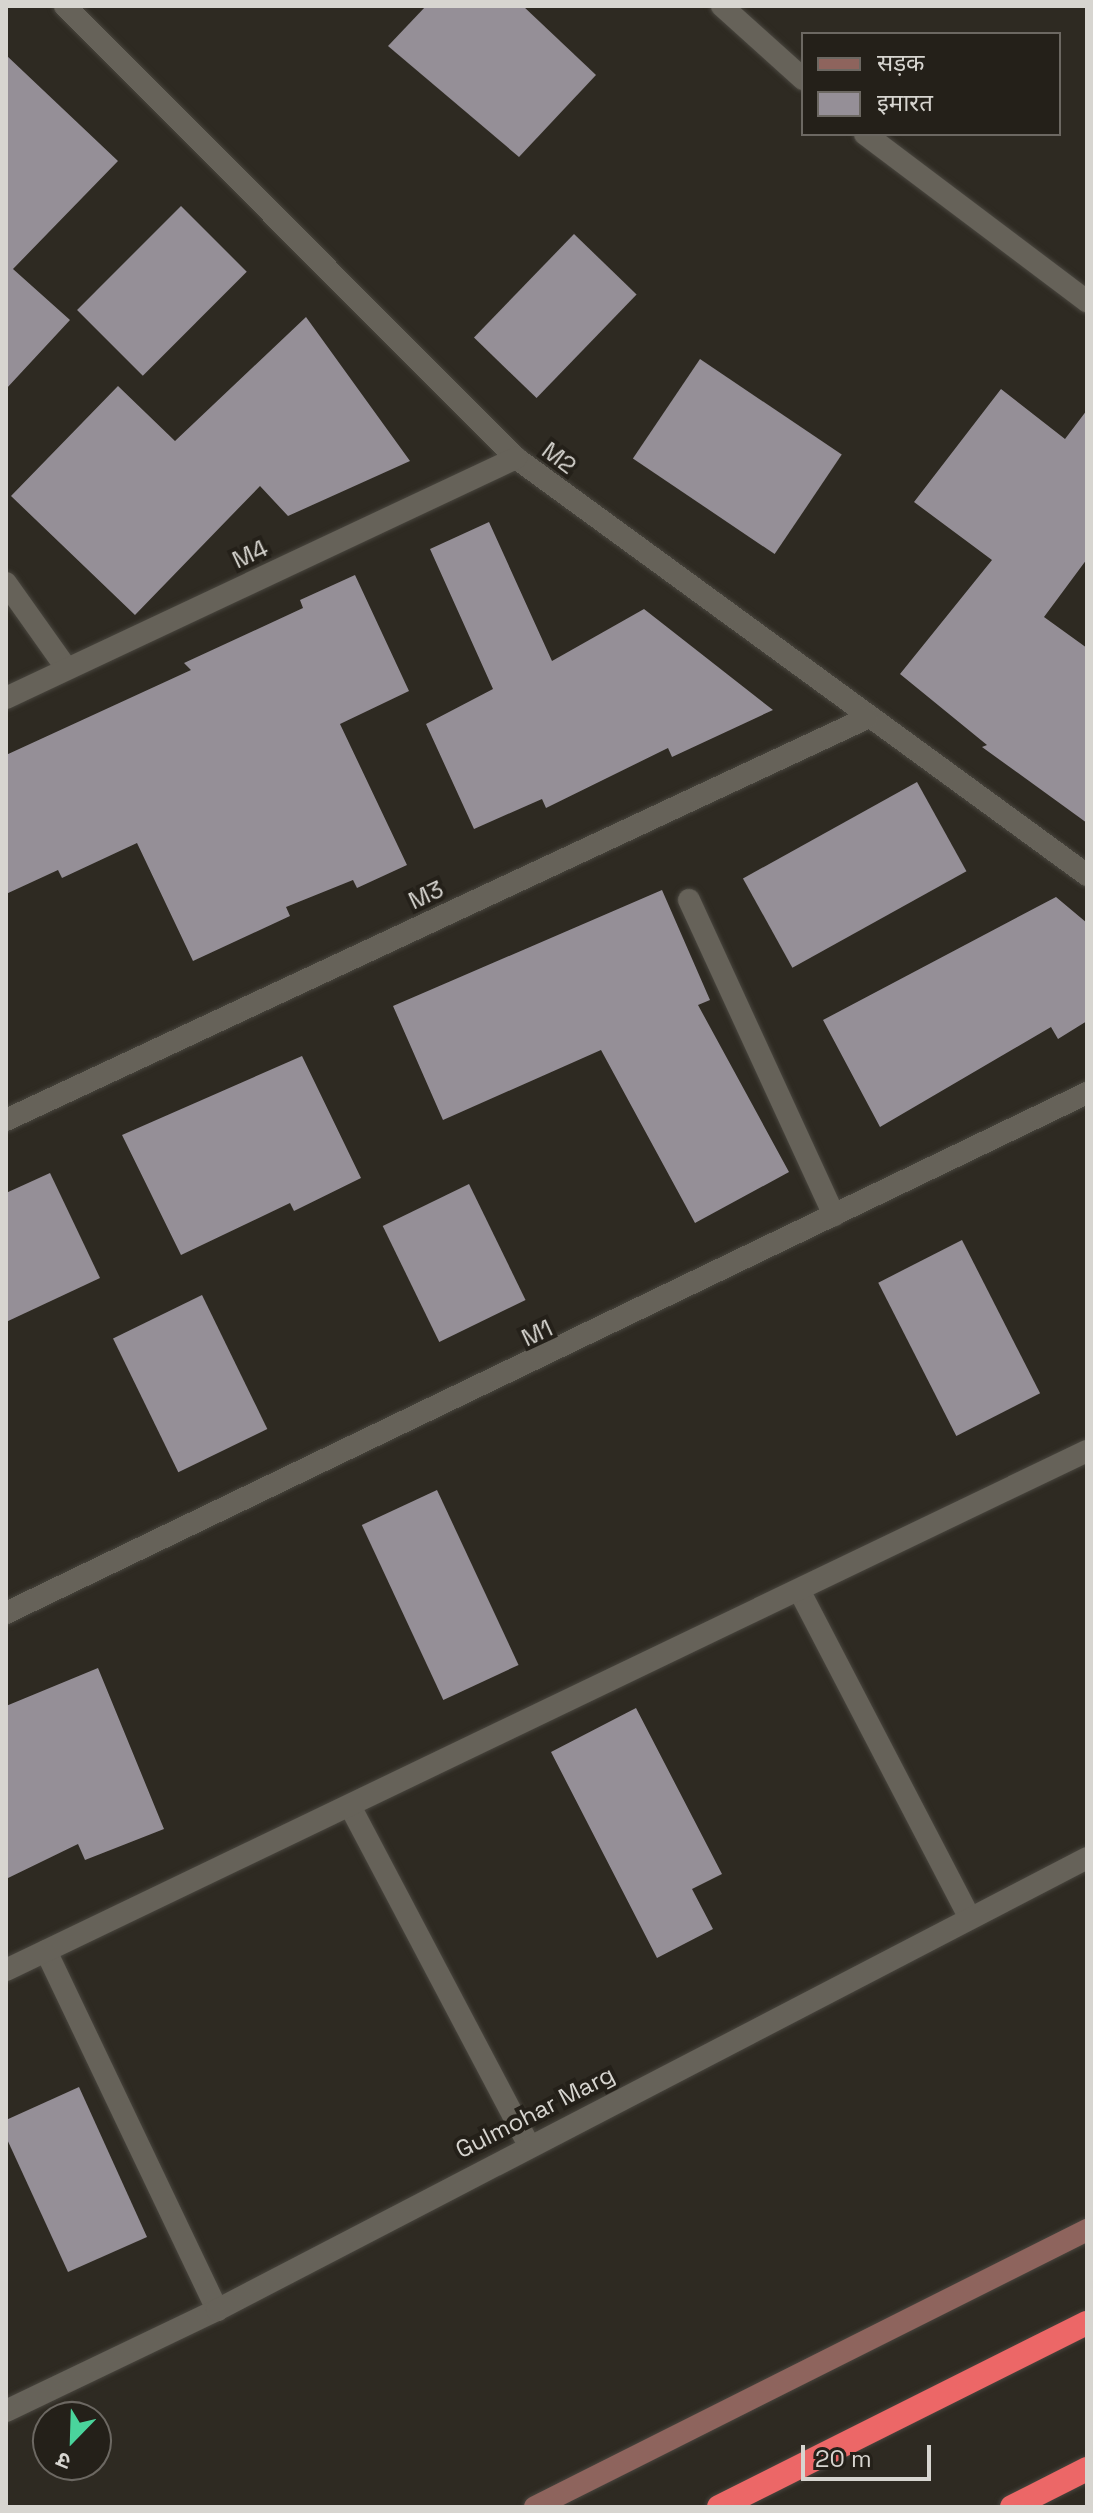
<!DOCTYPE html>
<html>
<head>
<meta charset="utf-8">
<style>
	body { margin:0 }
	#map { position:relative; width:1093px; height:2513px; overflow:hidden; background:#2e2a22; font-family:"Space Grotesk","Noto Sans Devanagari",sans-serif }
	div>[style] { position:absolute }
	.building>* { inset:0; background:#958f97; transform-origin:0 0 }
	.roads { filter:drop-shadow(0 0 2px #48453e) drop-shadow(0 0 2px #48453e) }
	.minor>* { height:22px; margin:-11px; padding:0 11px; transform-origin:11px; border-radius:11px; background:#666259 }
	.secondary>* { height:22px; margin:-11px; padding:0 11px; transform-origin:11px; border-radius:11px; background:#8e645d }
	.motorway>* { height:24px; margin:-12px; padding:0 12px; transform-origin:12px; border-radius:12px; background:#ec6767 }
	span { translate:-50% -50%; white-space:nowrap; text-align:center; line-height:1.15; -webkit-text-stroke:8px #242019; paint-order:stroke }
	.street-label { font-size:24px; color:#d7d5d0 }
	.frame { position:absolute; inset:0; border:8px solid #d7d5d0; pointer-events:none }
	.legend { position:absolute; left:801px; top:32px; width:260px; height:104px; box-sizing:border-box; background:#242019; border:2px solid #6c6862; margin:0; padding:10px 14px; list-style:none; font-size:24px; color:#d7d5d0 }
	.legend li { display:flex; align-items:center; gap:16px; height:40px }
	.legend b { width:40px; border:2px solid #6c6862 }
	.north { position:absolute; left:32px; top:2401px; width:80px; height:80px; box-sizing:border-box; background:#242019; border:2px solid #6c6862; border-radius:50%; rotate:203deg; font-size:22px; font-weight:700; line-height:32px; text-align:center; color:#d7d5d0 }
	.north::after { content:''; display:block; margin:auto; width:28px; height:36px; background:#4ad49c; clip-path:polygon(50% 0,100% 100%,50% 72%,0 100%) }
	.scale { position:absolute; left:801px; top:2445px; width:130px; height:36px; box-sizing:border-box; border:4px solid #d7d5d0; border-top:0; padding-left:10px; font-size:24px; line-height:28px; white-space:nowrap; color:#d7d5d0; -webkit-text-stroke:6px #242019; paint-order:stroke }
</style>
</head>
<body>
<div id="map">
	<div class="building">
		<i style="clip-path:polygon(426px 6px,523px 6px,596px 75px,519px 157px,388px 46px)"></i>
		<i style="clip-path:polygon(6px 55px,118px 161px,13px 269px,70px 320px,6px 389px)"></i>
		<i style="left:181px;top:206px;width:93px;height:147px;rotate:45deg"></i>
		<i style="left:574px;top:234px;width:87px;height:144px;rotate:44deg"></i>
		<i style="clip-path:polygon(306px 317px,410px 461px,288px 516px,260px 486px,135px 615px,11px 496px,118px 386px,175px 441px)"></i>
		<i style="left:700px;top:359px;width:171px;height:120px;rotate:34deg"></i>
		<i style="clip-path:polygon(1001px 389px,1065px 439px,1087px 410px,1087px 559px,1044px 617px,1087px 648px,1087px 823px,982px 747px,987px 745px,900px 674px,992px 560px,914px 502px)"></i>
		<i style="clip-path:polygon(489px 522px,552px 661px,644px 609px,773px 710px,672px 757px,668px 748px,546px 808px,542px 799px,474px 829px,426px 724px,493px 689px,430px 549px)"></i>
		<i style="clip-path:polygon(355px 575px,409px 691px,340px 724px,407px 865px,357px 888px,353px 880px,286px 907px,290px 916px,193px 961px,137px 843px,62px 878px,58px 870px,6px 894px,6px 755px,191px 670px,184px 663px,303px 608px,300px 600px)"></i>
		<i style="left:917px;top:782px;width:102px;height:199px;rotate:61deg"></i>
		<i style="clip-path:polygon(662px 890px,710px 1000px,698px 1005px,789px 1172px,695px 1223px,601px 1050px,443px 1120px,393px 1006px)"></i>
		<i style="clip-path:polygon(1056px 897px,1087px 923px,1087px 1021px,1058px 1039px,1051px 1027px,880px 1127px,823px 1020px)"></i>
		<i style="clip-path:polygon(302px 1056px,361px 1178px,294px 1211px,290px 1203px,181px 1255px,122px 1135px)"></i>
		<i style="clip-path:polygon(50px 1173px,100px 1278px,6px 1322px,6px 1193px)"></i>
		<i style="left:469px;top:1184px;width:129px;height:96px;rotate:64deg"></i>
		<i style="left:962px;top:1240px;width:172px;height:94px;rotate:63deg"></i>
		<i style="left:202px;top:1295px;width:149px;height:99px;rotate:64deg"></i>
		<i style="left:437px;top:1490px;width:193px;height:83px;rotate:65deg"></i>
		<i style="clip-path:polygon(98px 1668px,164px 1829px,85px 1860px,78px 1844px,6px 1879px,6px 1706px)"></i>
		<i style="clip-path:polygon(636px 1708px,722px 1874px,692px 1889px,713px 1929px,657px 1958px,551px 1752px)"></i>
		<i style="clip-path:polygon(79px 2087px,147px 2237px,68px 2272px,6px 2137px,6px 2120px)"></i>
	</div>
	<div class="roads">
		<div class="minor">
			<i style="left:65px;top:6px;width:639px;rotate:45.06deg"></i>
			<i style="left:516px;top:458px;width:707px;rotate:36.14deg"></i>
			<i style="left:722px;top:6px;width:109px;rotate:42deg"></i>
			<i style="left:865px;top:134px;width:278px;rotate:37deg"></i>
			<i style="left:6px;top:583px;width:105px;rotate:54.7deg"></i>
			<i style="left:6px;top:698px;width:564px;rotate:-25.2deg"></i>
			<i style="left:689px;top:900px;width:347px;rotate:65.3deg"></i>
			<i style="left:6px;top:1120px;width:950px;rotate:-25.03deg"></i>
			<i style="left:799px;top:1590px;width:370px;rotate:62.5deg"></i>
			<i style="left:6px;top:1613px;width:1200px;rotate:-25.69deg"></i>
			<i style="left:350px;top:1806px;width:382px;rotate:62.2deg"></i>
			<i style="left:46px;top:1951px;width:398px;rotate:64.5deg"></i>
			<i style="left:6px;top:1970px;width:1199px;rotate:-25.65deg"></i>
			<i style="left:6px;top:2411px;width:234px;rotate:-25.6deg"></i>
			<i style="left:217px;top:2310px;width:980px;rotate:-27.45deg"></i>
		</div>
		<div class="secondary">
			<i style="left:535px;top:2507px;width:618px;rotate:-26.65deg"></i>
		</div>
		<div class="motorway">
			<i style="left:719px;top:2507px;width:411px;rotate:-26.6deg"></i>
			<i style="left:1012px;top:2507px;width:84px;rotate:-26.9deg"></i>
		</div>
	</div>
	<div class="street-label">
		<span style="left:559px;top:458px;rotate:37deg">M2</span>
		<span style="left:250px;top:554px;rotate:-25deg">M4</span>
		<span style="left:426px;top:895px;rotate:-25deg">M3</span>
		<span style="left:537px;top:1333px;rotate:-25deg">M1</span>
		<span style="left:535px;top:2112px;rotate:-27deg">Gulmohar Marg</span>
	</div>
	<div class="frame"></div>
	<ul class="legend">
	<li><b style="height:10px;background:#8e645d"></b>सड़क</li>
	<li><b style="height:22px;background:#958f97"></b>इमारत</li>
	</ul>
	<div class="north">उ</div>
	<div class="scale">20 m</div>
</div>
</body>
</html>
